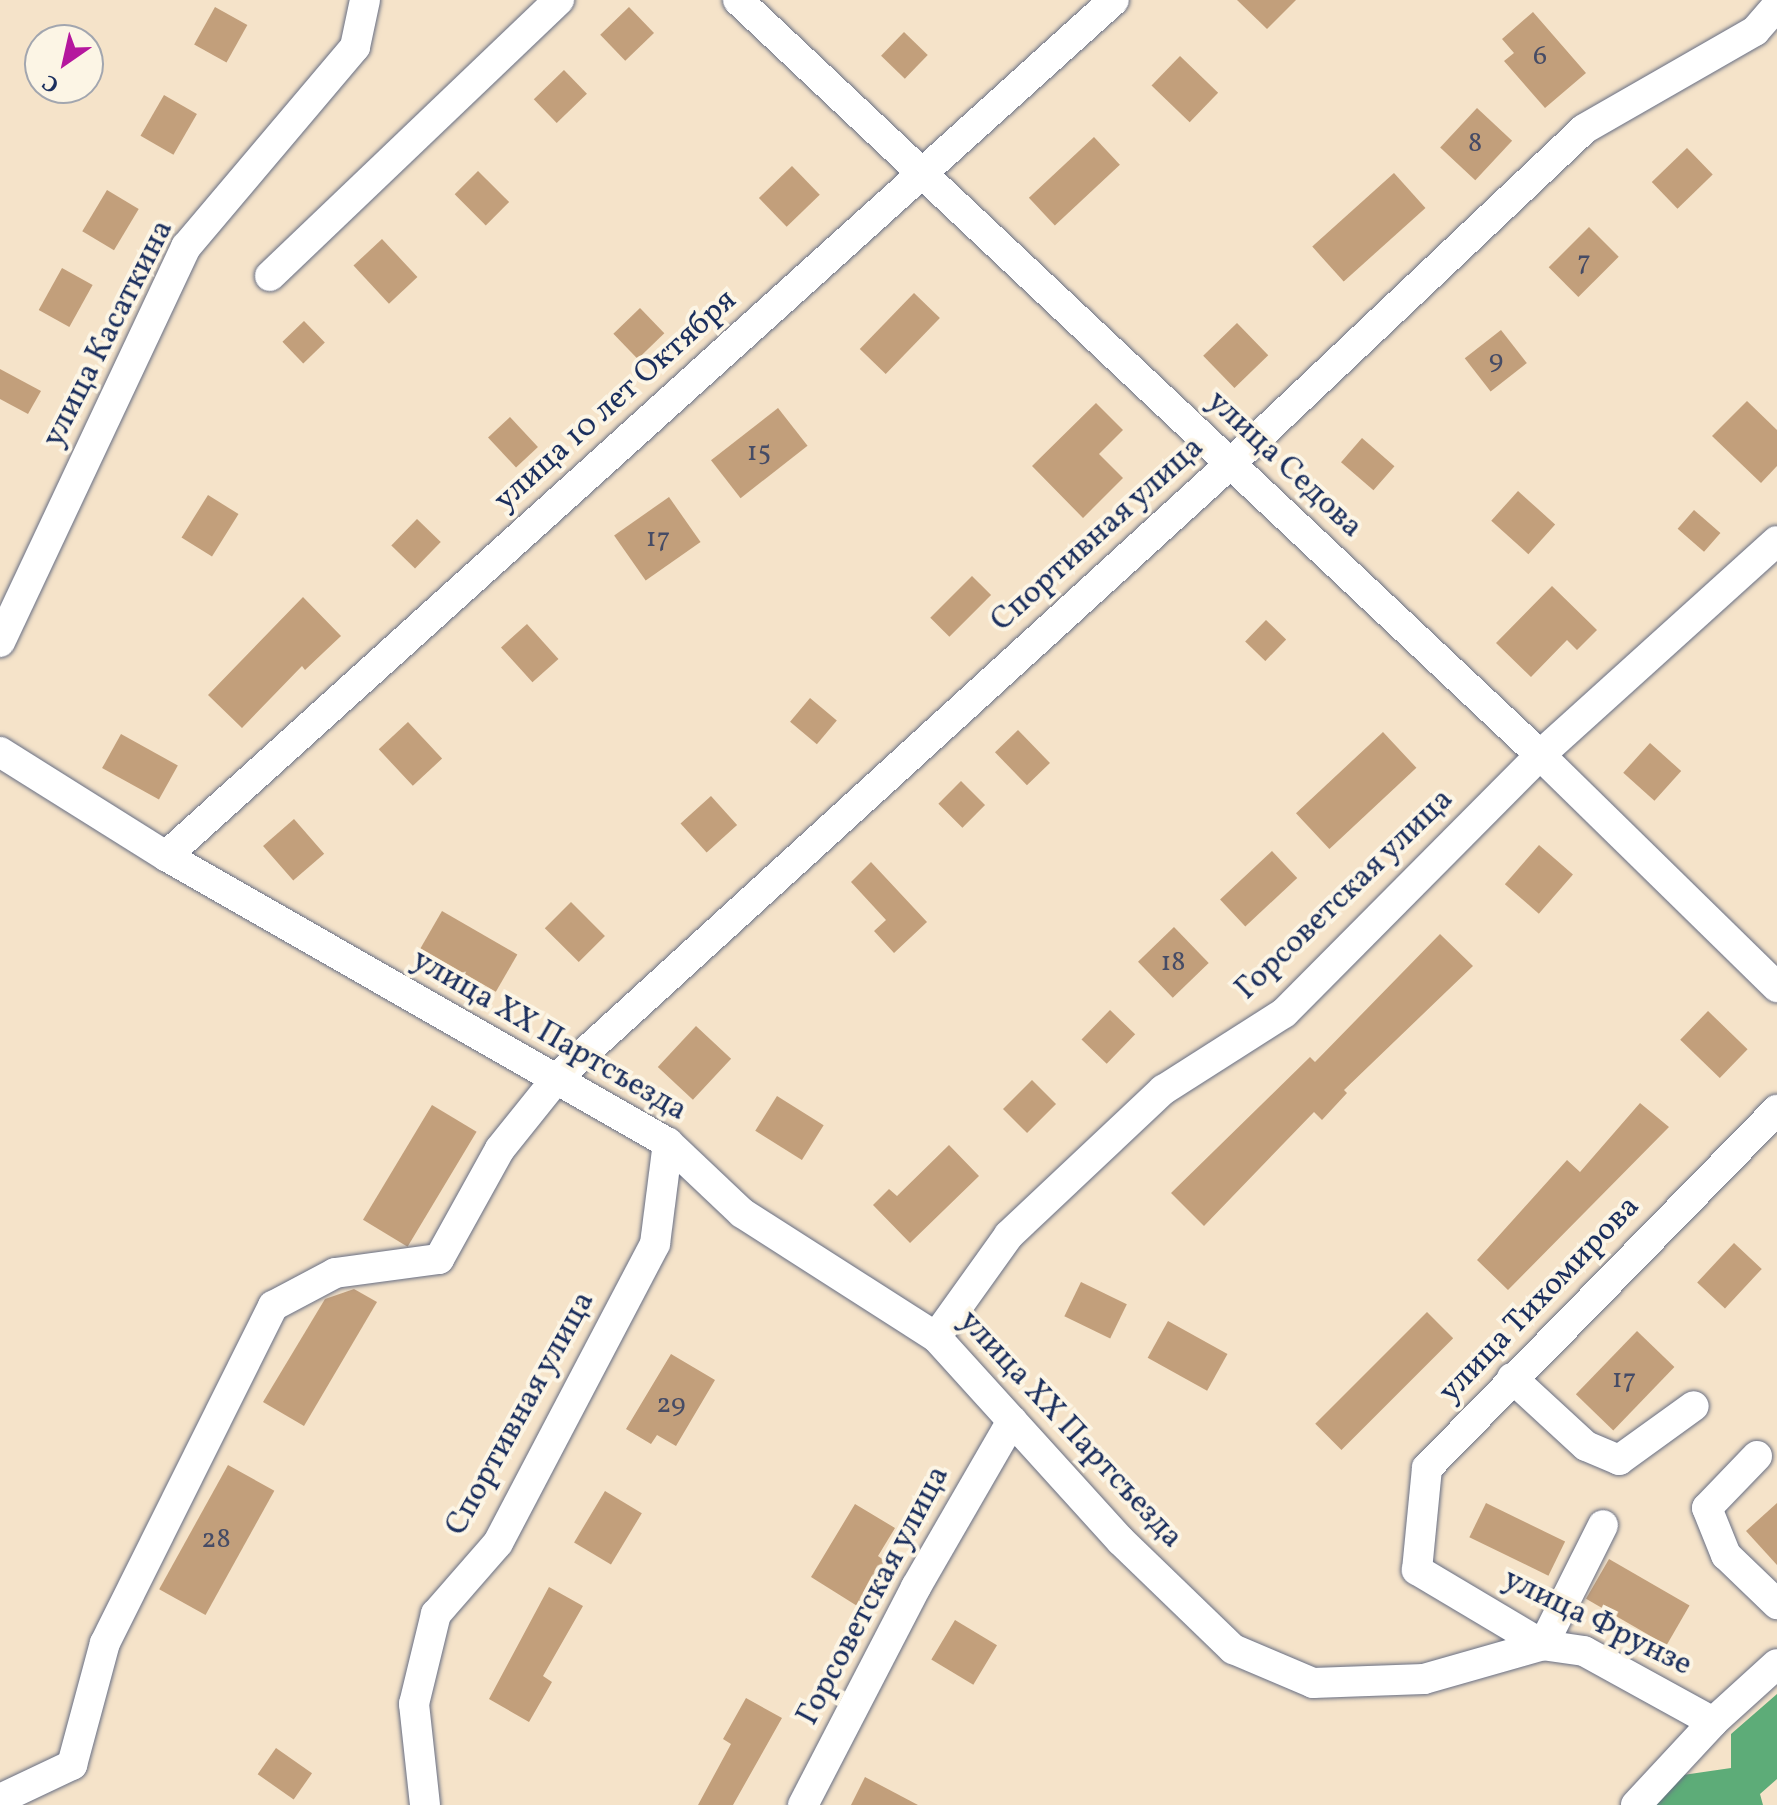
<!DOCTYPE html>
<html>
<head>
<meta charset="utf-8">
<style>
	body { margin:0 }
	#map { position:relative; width:1777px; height:1805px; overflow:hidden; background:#f5e3c9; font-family:Vollkorn,serif }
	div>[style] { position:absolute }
	.forest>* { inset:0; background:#5dac78 }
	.building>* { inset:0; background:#c29f7b; transform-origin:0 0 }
	.roads { filter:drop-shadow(0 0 2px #676e83) drop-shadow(0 0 2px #676e83) }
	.minor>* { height:30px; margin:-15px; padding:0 15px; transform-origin:15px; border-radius:15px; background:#fff }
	span { translate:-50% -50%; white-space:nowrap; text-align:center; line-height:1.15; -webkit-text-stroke:8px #fcf5e5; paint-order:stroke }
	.number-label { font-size:28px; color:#454b65 }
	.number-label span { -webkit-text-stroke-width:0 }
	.street-label { font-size:32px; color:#1b2f5e }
	.north { position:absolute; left:24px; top:24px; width:80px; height:80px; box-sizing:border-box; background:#fcf5e5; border:2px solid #a2a6af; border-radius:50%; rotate:214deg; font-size:22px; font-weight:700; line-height:32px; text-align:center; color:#1b2f5e }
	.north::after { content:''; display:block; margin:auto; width:28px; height:36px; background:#b5179e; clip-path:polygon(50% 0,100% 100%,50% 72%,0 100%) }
</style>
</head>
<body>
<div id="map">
	<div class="forest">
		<i style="clip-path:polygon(1777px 1694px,1777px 1779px,1760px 1794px,1763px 1805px,1654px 1805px,1683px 1775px,1731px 1768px,1731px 1734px)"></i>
	</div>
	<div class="building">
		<i style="clip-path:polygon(1237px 0,1296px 0,1267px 29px)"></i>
		<i style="left:215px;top:7px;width:37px;height:43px;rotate:29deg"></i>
		<i style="left:629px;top:7px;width:36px;height:40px;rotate:46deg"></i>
		<i style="clip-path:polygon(1533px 12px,1586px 73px,1545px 108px,1504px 61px,1514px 53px,1502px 39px)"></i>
		<i style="left:904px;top:32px;width:33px;height:33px;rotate:44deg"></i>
		<i style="left:1180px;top:56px;width:53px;height:41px;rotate:44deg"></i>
		<i style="left:564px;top:70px;width:33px;height:42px;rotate:46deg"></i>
		<i style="left:164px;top:95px;width:38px;height:47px;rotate:30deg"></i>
		<i style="left:1477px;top:108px;width:48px;height:54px;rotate:43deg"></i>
		<i style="left:1094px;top:137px;width:38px;height:89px;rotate:47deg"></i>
		<i style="left:1687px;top:148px;width:37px;height:49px;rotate:46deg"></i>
		<i style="left:792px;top:166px;width:40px;height:46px;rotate:46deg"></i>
		<i style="left:478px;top:171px;width:44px;height:33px;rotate:45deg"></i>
		<i style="left:1394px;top:173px;width:47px;height:110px;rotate:48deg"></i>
		<i style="left:107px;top:190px;width:37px;height:48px;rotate:31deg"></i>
		<i style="left:1589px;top:227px;width:42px;height:57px;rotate:45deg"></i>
		<i style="left:382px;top:239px;width:52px;height:39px;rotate:47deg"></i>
		<i style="left:62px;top:268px;width:35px;height:48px;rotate:29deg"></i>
		<i style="left:914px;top:293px;width:36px;height:78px;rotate:44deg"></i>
		<i style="left:640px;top:308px;width:35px;height:37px;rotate:46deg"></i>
		<i style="left:304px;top:321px;width:30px;height:30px;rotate:46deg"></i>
		<i style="left:1237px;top:323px;width:45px;height:47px;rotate:46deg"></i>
		<i style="left:1501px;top:330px;width:42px;height:46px;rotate:52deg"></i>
		<i style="clip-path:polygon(0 369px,41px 391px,28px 414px,0 399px)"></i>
		<i style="clip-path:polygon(1747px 401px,1777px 430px,1777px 466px,1761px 483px,1712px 436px)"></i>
		<i style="clip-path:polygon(1096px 403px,1123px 430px,1099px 454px,1123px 478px,1083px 518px,1032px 466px)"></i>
		<i style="left:778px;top:408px;width:48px;height:85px;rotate:52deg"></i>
		<i style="left:510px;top:417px;width:41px;height:30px;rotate:47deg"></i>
		<i style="left:1362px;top:438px;width:43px;height:32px;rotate:41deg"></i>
		<i style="left:1518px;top:491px;width:50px;height:40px;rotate:42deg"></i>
		<i style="left:208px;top:495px;width:36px;height:50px;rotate:32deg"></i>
		<i style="left:669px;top:497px;width:55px;height:67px;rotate:55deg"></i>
		<i style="left:1694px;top:510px;width:35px;height:25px;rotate:41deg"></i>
		<i style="left:417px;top:519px;width:33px;height:37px;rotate:44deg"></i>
		<i style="left:972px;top:576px;width:27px;height:59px;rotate:45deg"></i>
		<i style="clip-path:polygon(1552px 586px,1597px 630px,1577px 650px,1567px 640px,1531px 677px,1496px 643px)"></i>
		<i style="clip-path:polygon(303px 597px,341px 636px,305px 670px,302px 666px,242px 728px,208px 695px)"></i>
		<i style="left:1266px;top:620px;width:28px;height:30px;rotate:44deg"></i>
		<i style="left:527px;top:624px;width:47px;height:35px;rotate:48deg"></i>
		<i style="left:810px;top:698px;width:35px;height:31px;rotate:40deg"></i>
		<i style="left:408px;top:722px;width:50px;height:40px;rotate:47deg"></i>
		<i style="left:1018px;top:730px;width:46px;height:32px;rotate:46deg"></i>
		<i style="left:1383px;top:732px;width:49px;height:119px;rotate:47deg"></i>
		<i style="left:121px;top:734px;width:65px;height:39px;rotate:29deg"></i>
		<i style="left:1650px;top:743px;width:42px;height:40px;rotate:42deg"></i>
		<i style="left:961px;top:781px;width:34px;height:32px;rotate:45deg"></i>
		<i style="left:711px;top:796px;width:39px;height:41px;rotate:48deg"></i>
		<i style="left:294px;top:819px;width:46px;height:41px;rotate:49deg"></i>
		<i style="left:1539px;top:845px;width:45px;height:52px;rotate:41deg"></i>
		<i style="left:1272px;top:851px;width:37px;height:71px;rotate:47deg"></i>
		<i style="clip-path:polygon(871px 862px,927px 922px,894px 953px,874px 931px,886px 920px,851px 882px)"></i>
		<i style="left:571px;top:902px;width:48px;height:37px;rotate:45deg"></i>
		<i style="left:442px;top:911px;width:87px;height:43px;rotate:30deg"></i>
		<i style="left:1174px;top:927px;width:50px;height:50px;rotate:46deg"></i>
		<i style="clip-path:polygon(1440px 934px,1473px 966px,1344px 1090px,1347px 1093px,1322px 1120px,1314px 1112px,1204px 1226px,1171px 1193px,1310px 1057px,1315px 1062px)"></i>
		<i style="left:1110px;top:1010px;width:35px;height:41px;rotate:44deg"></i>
		<i style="left:1708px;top:1011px;width:55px;height:40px;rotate:44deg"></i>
		<i style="left:696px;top:1026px;width:48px;height:56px;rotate:43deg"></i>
		<i style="left:1032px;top:1080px;width:34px;height:41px;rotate:45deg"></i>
		<i style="left:777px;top:1096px;width:55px;height:41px;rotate:32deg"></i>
		<i style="clip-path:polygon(1640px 1103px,1669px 1127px,1508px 1290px,1477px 1260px,1567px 1160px,1580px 1172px)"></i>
		<i style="left:432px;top:1105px;width:52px;height:134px;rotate:31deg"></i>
		<i style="clip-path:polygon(949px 1145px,979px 1176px,910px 1243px,873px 1205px,889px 1189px,897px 1196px)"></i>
		<i style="left:1734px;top:1243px;width:38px;height:54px;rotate:43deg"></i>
		<i style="left:1081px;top:1282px;width:51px;height:38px;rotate:26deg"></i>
		<i style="clip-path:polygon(354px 1289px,377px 1302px,304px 1426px,263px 1402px,325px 1299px)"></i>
		<i style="left:1427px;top:1312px;width:37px;height:158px;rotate:45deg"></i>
		<i style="left:1168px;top:1321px;width:68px;height:42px;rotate:29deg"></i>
		<i style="left:1637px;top:1331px;width:52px;height:88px;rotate:44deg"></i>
		<i style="clip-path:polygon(671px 1354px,715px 1380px,676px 1446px,657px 1435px,651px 1444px,626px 1429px)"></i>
		<i style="left:228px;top:1465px;width:53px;height:142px;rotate:29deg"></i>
		<i style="left:605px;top:1491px;width:43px;height:60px;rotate:31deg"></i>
		<i style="left:1486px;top:1503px;width:88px;height:38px;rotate:26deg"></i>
		<i style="clip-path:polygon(1777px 1503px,1777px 1565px,1746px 1531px)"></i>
		<i style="clip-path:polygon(855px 1504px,895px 1528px,878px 1556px,889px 1564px,862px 1609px,811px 1577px)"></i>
		<i style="left:1609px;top:1559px;width:93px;height:46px;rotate:30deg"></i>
		<i style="clip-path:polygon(549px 1587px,583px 1606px,543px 1676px,552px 1682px,529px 1722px,489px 1699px)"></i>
		<i style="left:955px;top:1620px;width:49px;height:46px;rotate:31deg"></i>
		<i style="clip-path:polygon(746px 1698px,782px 1718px,733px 1805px,698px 1805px,731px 1744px,723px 1739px)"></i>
		<i style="left:276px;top:1748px;width:44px;height:32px;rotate:35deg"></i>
		<i style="clip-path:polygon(865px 1777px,918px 1805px,851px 1805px)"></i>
	</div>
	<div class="roads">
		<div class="minor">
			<i style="left:738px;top:0;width:1101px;rotate:43.27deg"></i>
			<i style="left:1540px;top:755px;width:332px;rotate:44.4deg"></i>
			<i style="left:270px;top:276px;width:400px;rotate:-43.7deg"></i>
			<i style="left:0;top:642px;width:437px;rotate:-64.8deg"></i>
			<i style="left:186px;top:247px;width:262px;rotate:-49.8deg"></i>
			<i style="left:355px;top:47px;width:48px;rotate:-78deg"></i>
			<i style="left:0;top:752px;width:196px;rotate:32.1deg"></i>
			<i style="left:166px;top:856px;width:578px;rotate:29.76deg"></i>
			<i style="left:668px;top:1143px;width:102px;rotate:43.4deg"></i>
			<i style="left:742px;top:1213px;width:230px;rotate:32.6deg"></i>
			<i style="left:936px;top:1337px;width:275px;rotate:47.8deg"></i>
			<i style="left:1121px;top:1541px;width:156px;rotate:44deg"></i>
			<i style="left:1233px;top:1649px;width:87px;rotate:23deg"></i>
			<i style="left:1313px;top:1683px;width:111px;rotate:-2.1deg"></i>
			<i style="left:1424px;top:1679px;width:124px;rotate:-15.9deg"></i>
			<i style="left:166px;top:856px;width:1277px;rotate:-42.08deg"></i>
			<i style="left:936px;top:1337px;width:125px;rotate:-54.4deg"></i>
			<i style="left:1009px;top:1235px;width:212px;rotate:-43.3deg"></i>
			<i style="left:1163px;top:1090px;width:143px;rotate:-32.5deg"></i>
			<i style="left:1284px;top:1013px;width:363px;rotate:-45.2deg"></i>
			<i style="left:1540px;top:755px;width:319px;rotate:-42.1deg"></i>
			<i style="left:1512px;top:1378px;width:100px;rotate:42.6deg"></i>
			<i style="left:1586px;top:1446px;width:36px;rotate:23deg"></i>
			<i style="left:1619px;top:1460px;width:92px;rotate:-35.8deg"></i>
			<i style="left:1757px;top:1456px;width:72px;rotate:133.9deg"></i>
			<i style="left:1707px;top:1508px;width:51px;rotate:68deg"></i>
			<i style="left:1726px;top:1555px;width:71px;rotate:43.9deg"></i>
			<i style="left:1543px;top:1645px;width:134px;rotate:-63.4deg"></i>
			<i style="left:1713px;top:1722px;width:147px;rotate:-151.2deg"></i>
			<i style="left:1584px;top:1651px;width:41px;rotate:-171.7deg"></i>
			<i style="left:1543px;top:1645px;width:147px;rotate:-149.2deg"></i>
			<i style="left:1417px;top:1570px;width:102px;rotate:-84.4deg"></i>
			<i style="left:1427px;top:1468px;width:501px;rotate:-45.65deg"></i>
			<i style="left:0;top:1799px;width:80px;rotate:-25.3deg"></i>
			<i style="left:72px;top:1765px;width:126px;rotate:-74.9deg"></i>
			<i style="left:105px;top:1643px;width:377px;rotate:-63.5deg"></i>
			<i style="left:273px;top:1306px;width:70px;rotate:-28deg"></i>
			<i style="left:335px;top:1273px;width:105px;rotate:-7.7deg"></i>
			<i style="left:439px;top:1259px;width:126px;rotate:-61deg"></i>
			<i style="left:500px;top:1149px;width:90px;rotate:-51.3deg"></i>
			<i style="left:556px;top:1079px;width:912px;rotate:-42.38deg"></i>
			<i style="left:1230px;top:464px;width:487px;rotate:-43.4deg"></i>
			<i style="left:1584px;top:129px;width:197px;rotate:-29.8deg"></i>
			<i style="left:1755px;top:31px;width:33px;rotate:-49deg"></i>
			<i style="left:425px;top:1805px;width:102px;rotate:-96.2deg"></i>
			<i style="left:414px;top:1704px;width:93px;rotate:-76.3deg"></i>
			<i style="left:436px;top:1614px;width:94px;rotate:-48.9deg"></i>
			<i style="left:498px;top:1543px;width:338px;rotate:-62.3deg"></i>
			<i style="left:655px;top:1244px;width:102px;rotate:-82.7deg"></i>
			<i style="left:803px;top:1805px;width:246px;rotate:-62.6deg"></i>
			<i style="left:916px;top:1587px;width:192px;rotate:-60deg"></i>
			<i style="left:1636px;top:1805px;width:113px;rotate:-47.1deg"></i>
			<i style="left:1713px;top:1722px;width:86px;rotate:-42.2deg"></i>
		</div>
	</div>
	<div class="number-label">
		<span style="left:1540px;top:57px">6</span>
		<span style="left:1475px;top:144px">8</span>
		<span style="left:1584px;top:262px">7</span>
		<span style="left:1496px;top:361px">9</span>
		<span style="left:759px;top:453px">15</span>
		<span style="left:658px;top:539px">17</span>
		<span style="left:1173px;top:963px">18</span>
		<span style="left:1624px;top:1380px">17</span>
		<span style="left:671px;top:1405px">29</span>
		<span style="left:216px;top:1540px">28</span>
	</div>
	<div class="street-label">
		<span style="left:109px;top:334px;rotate:-63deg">улица Касаткина</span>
		<span style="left:616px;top:401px;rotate:-42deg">улица 10 лет Октября</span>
		<span style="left:1284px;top:465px;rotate:43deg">улица Седова</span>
		<span style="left:1098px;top:535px;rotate:-42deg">Спортивная улица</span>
		<span style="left:1345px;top:895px;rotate:-44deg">Горсоветская улица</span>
		<span style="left:549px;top:1036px;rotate:30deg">улица XX Партсъезда</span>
		<span style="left:1540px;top:1300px;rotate:-46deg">улица Тихомирова</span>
		<span style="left:521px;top:1414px;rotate:-61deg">Спортивная улица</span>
		<span style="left:1070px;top:1430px;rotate:47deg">улица XX Партсъезда</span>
		<span style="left:874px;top:1596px;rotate:-62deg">Горсоветская улица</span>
		<span style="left:1597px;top:1623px;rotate:26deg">улица Фрунзе</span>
	</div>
	<div class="north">С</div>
</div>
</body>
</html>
